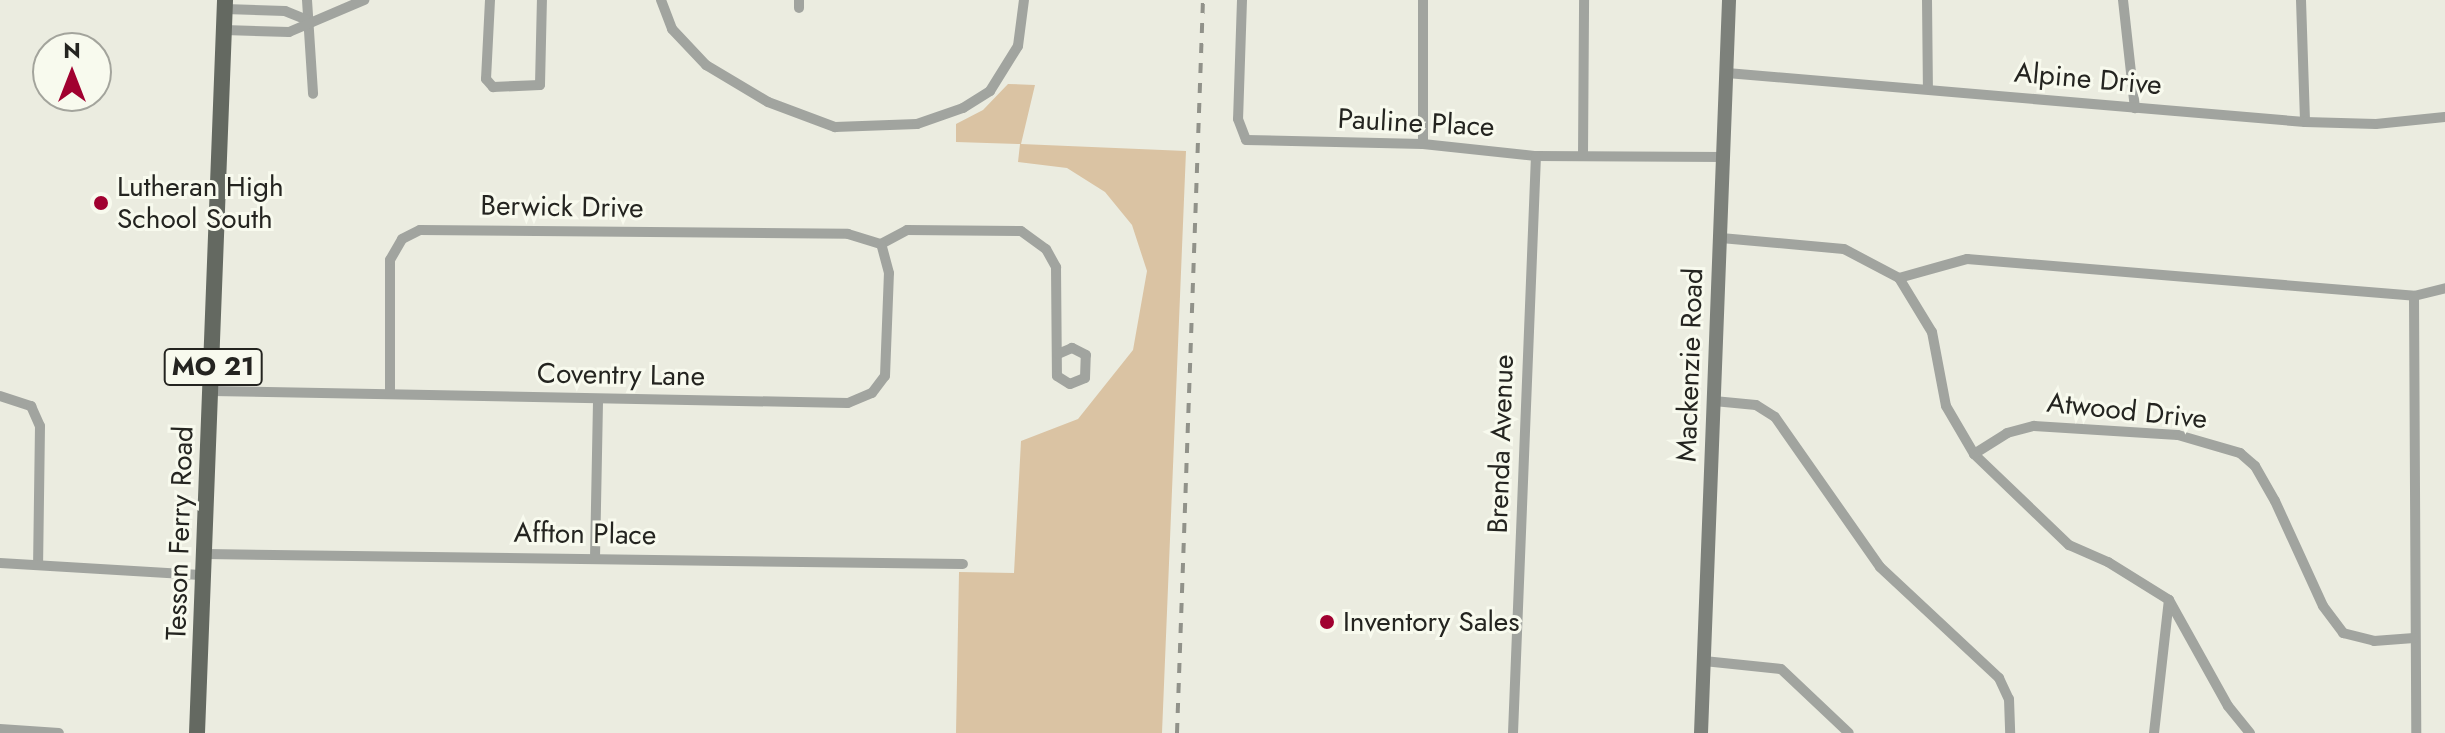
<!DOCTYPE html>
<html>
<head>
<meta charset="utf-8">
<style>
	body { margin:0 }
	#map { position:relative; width:2445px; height:733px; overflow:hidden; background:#ebece0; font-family:Jost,sans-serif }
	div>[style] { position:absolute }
	.green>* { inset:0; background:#dac3a3 }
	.street>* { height:10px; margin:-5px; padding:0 5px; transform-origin:5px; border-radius:5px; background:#a1a49f }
	.secondary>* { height:14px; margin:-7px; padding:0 7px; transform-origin:7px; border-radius:7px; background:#7d817b }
	.primary>* { height:16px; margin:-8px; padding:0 8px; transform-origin:8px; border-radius:8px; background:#646961 }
	.rail>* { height:4px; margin-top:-2px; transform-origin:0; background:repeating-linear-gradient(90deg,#91928a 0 10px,transparent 0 20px) }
	.dots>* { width:22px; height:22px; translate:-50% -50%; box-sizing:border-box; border:4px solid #f8faee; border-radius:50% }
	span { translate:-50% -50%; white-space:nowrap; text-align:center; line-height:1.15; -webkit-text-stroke:6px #f8faee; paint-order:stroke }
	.shield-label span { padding:2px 6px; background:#f8faee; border:2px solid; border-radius:6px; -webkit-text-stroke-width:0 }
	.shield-label { font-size:26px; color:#242420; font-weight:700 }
	.street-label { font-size:28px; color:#242420 }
	.poi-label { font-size:28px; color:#242420 }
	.left { translate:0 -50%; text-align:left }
	.north { position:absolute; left:32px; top:32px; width:80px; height:80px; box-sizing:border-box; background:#f8faee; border:2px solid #a3a49c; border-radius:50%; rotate:0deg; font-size:22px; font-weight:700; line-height:32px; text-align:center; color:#242420 }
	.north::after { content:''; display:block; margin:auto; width:28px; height:36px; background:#a10130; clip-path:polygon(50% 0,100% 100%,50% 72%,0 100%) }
</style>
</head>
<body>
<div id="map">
	<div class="green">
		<i style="clip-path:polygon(1008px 84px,1035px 85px,1021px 144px,1186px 151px,1162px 733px,956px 733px,959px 572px,1014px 573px,1021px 441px,1078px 419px,1133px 350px,1147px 271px,1132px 225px,1105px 192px,1067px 168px,1018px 162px,1020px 144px,956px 142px,956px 124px,983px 110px)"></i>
	</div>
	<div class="street">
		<i style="left:307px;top:0;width:94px;rotate:86.3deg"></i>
		<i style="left:490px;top:0;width:79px;rotate:92.9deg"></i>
		<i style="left:486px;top:79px;width:11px;rotate:49deg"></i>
		<i style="left:493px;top:87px;width:47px;rotate:-2.4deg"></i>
		<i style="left:540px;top:85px;width:85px;rotate:-88.7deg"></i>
		<i style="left:661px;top:0;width:31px;rotate:69deg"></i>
		<i style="left:672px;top:29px;width:50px;rotate:46.6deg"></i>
		<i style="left:706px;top:65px;width:72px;rotate:30.8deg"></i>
		<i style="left:768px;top:102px;width:72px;rotate:20.5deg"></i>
		<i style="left:835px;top:127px;width:82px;rotate:-2.1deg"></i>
		<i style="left:917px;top:124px;width:49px;rotate:-19.2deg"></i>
		<i style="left:963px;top:108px;width:32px;rotate:-32deg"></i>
		<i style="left:990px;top:91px;width:53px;rotate:-58.1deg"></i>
		<i style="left:1018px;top:46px;width:46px;rotate:-82.6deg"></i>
		<i style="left:1242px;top:0;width:119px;rotate:91.9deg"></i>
		<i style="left:1238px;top:119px;width:22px;rotate:69deg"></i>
		<i style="left:1246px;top:140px;width:177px;rotate:1.3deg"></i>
		<i style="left:1423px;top:144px;width:114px;rotate:6.1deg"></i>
		<i style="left:1536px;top:156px;width:188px;rotate:0.3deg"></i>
		<i style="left:1927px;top:0;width:89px;rotate:89.4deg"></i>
		<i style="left:2123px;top:0;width:109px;rotate:83.7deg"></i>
		<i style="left:2301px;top:0;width:122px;rotate:88.1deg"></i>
		<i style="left:799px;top:8px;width:8px;rotate:-90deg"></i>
		<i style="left:225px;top:9px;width:60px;rotate:1.9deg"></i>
		<i style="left:285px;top:11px;width:29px;rotate:22deg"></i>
		<i style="left:224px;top:30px;width:65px;rotate:1.8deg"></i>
		<i style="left:289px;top:32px;width:82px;rotate:-23.1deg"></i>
		<i style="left:1727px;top:73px;width:580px;rotate:4.85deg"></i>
		<i style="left:2305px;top:122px;width:71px;rotate:1.6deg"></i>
		<i style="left:2376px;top:124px;width:69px;rotate:-5.8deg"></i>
		<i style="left:1423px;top:144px;width:144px;rotate:-90deg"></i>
		<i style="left:1583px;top:155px;width:155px;rotate:-89.6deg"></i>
		<i style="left:1721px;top:238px;width:123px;rotate:5.1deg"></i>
		<i style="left:1844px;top:249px;width:62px;rotate:27.8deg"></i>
		<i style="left:1899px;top:278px;width:63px;rotate:58.6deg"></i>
		<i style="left:1932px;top:332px;width:75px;rotate:79.3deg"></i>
		<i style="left:1946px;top:406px;width:56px;rotate:59.7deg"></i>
		<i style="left:1974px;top:454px;width:132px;rotate:43.8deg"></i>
		<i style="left:2069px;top:545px;width:43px;rotate:23.6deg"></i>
		<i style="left:2108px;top:562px;width:72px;rotate:31.9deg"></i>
		<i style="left:2169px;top:600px;width:121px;rotate:60.9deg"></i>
		<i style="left:2228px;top:706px;width:35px;rotate:51deg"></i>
		<i style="left:881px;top:244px;width:30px;rotate:-28deg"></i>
		<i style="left:907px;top:230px;width:114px;rotate:0.5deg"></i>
		<i style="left:1021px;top:231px;width:31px;rotate:36deg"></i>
		<i style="left:1046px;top:249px;width:21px;rotate:61deg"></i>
		<i style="left:1056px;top:267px;width:109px;rotate:89.5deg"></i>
		<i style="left:1057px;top:376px;width:15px;rotate:32deg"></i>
		<i style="left:1070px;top:384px;width:16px;rotate:-22deg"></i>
		<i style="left:1085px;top:378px;width:23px;rotate:-88deg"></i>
		<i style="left:1086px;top:355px;width:16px;rotate:-153deg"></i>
		<i style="left:1072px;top:348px;width:15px;rotate:157deg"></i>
		<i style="left:1899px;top:278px;width:71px;rotate:-15.6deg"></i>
		<i style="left:1967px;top:259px;width:449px;rotate:4.7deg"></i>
		<i style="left:2414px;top:296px;width:32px;rotate:-14deg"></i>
		<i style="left:2414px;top:296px;width:437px;rotate:89.7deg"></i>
		<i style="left:212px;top:391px;width:636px;rotate:1.08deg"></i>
		<i style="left:848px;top:403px;width:26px;rotate:-23deg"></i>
		<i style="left:872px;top:393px;width:21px;rotate:-53deg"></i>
		<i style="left:885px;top:376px;width:103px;rotate:-87.8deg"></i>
		<i style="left:889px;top:273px;width:30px;rotate:-105deg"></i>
		<i style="left:390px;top:393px;width:133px;rotate:-90deg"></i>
		<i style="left:390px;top:260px;width:24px;rotate:-60deg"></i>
		<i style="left:402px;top:239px;width:20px;rotate:-27deg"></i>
		<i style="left:420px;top:230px;width:428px;rotate:0.5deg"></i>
		<i style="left:848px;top:234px;width:34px;rotate:17deg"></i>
		<i style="left:0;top:396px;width:33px;rotate:18deg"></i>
		<i style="left:31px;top:406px;width:22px;rotate:66deg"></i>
		<i style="left:40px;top:426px;width:139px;rotate:90.8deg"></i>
		<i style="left:1714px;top:401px;width:42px;rotate:5.4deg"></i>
		<i style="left:1756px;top:405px;width:22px;rotate:32deg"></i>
		<i style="left:1775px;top:417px;width:183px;rotate:55deg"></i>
		<i style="left:1880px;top:567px;width:163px;rotate:43deg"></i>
		<i style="left:1999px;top:678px;width:23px;rotate:65deg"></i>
		<i style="left:2009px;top:699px;width:34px;rotate:88deg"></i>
		<i style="left:1974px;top:454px;width:39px;rotate:-32deg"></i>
		<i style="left:2007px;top:433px;width:28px;rotate:-15deg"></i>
		<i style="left:2034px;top:426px;width:144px;rotate:3.6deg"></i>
		<i style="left:2178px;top:435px;width:65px;rotate:16.2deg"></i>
		<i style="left:2240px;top:453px;width:20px;rotate:41deg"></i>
		<i style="left:2255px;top:466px;width:40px;rotate:60.3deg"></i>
		<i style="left:2275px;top:501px;width:115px;rotate:65.4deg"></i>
		<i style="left:2323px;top:606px;width:34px;rotate:53deg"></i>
		<i style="left:2343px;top:633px;width:32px;rotate:14deg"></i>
		<i style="left:2374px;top:641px;width:40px;rotate:-4.3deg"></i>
		<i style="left:206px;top:554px;width:757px;rotate:0.76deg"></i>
		<i style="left:595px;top:558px;width:159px;rotate:-88.9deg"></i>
		<i style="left:0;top:563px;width:205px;rotate:3.4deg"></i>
		<i style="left:1704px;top:661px;width:77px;rotate:5.9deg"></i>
		<i style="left:1781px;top:669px;width:93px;rotate:43.3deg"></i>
		<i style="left:0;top:729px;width:59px;rotate:3.9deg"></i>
		<i style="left:1513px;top:733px;width:577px;rotate:-87.72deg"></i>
		<i style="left:2154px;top:733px;width:134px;rotate:-83.6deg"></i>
	</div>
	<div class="secondary">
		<i style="left:1701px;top:733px;width:734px;rotate:-87.81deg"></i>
	</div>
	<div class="primary">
		<i style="left:197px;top:733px;width:734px;rotate:-87.81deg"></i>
	</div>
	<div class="rail">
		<i style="left:1177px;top:733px;width:733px;rotate:-87.97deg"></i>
	</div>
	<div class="dots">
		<i style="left:101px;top:203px;background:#a10130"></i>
		<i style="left:1327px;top:622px;background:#a10130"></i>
	</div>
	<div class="shield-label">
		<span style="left:213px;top:367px">MO 21</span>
	</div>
	<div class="street-label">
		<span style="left:2088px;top:79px;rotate:5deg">Alpine Drive</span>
		<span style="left:1416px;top:123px;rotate:3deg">Pauline Place</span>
		<span style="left:562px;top:207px;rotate:1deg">Berwick Drive</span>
		<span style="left:1690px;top:365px;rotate:-88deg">Mackenzie Road</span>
		<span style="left:621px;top:375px;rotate:1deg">Coventry Lane</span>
		<span style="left:2127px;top:411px;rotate:6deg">Atwood Drive</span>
		<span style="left:1501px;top:444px;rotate:-88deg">Brenda Avenue</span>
		<span style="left:180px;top:533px;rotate:-88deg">Tesson Ferry Road</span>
		<span style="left:585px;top:534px;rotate:1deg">Affton Place</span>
	</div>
	<div class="poi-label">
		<span class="left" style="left:117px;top:203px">Lutheran High<br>School South</span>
		<span class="left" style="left:1343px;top:622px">Inventory Sales</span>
	</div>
	<div class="north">N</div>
</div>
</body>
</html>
